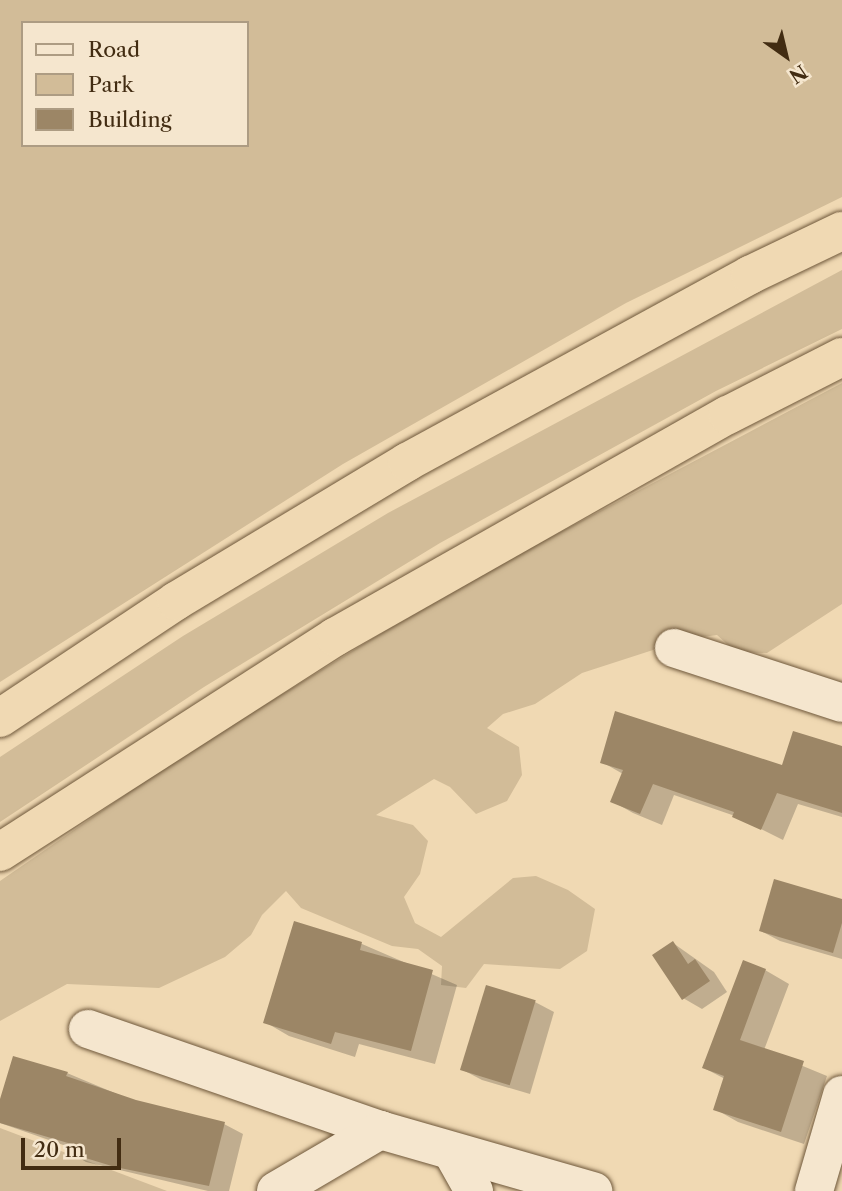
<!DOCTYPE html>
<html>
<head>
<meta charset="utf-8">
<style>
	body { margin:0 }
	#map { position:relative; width:842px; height:1191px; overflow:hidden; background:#f0d9b3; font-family:"Libre Caslon Text",serif }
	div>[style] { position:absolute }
	.green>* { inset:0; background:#d2bc98 }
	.shadow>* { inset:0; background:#0003 }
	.building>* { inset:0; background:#9c8666; transform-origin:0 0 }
	.roads { filter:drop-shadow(0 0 2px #6e573a) drop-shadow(0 0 2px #6e573a) }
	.minor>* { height:38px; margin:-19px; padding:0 19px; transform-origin:19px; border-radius:19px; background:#f5e6ce }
	.highway>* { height:38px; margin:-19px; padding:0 19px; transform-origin:19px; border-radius:19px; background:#f0d9b3 }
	span { translate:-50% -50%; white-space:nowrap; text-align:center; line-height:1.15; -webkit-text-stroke:7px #f5e6ce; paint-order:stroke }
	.legend { position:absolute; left:21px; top:21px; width:228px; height:126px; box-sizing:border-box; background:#f5e6ce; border:2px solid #ad9c83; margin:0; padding:9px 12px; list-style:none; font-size:21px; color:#422c12 }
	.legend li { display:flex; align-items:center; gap:14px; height:35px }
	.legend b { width:35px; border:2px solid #ad9c83 }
	.north { position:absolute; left:751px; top:21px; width:70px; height:70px; -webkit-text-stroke:5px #f5e6ce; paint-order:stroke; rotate:146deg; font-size:19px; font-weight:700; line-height:28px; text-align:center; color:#422c12 }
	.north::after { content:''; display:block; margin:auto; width:24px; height:32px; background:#422c12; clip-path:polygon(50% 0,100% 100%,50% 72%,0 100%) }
	.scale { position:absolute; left:21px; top:1138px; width:100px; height:32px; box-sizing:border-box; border:4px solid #422c12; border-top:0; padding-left:9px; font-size:21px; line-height:24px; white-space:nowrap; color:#422c12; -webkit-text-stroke:5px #f5e6ce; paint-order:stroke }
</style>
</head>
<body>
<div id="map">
	<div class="green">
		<i style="clip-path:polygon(evenodd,0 0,842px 0,842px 197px,626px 303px,343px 464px,0 682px,0 0,23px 23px,247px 23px,247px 145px,23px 145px,23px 23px)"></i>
		<i style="clip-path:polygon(842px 270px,842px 329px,716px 391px,440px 543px,204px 687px,0 822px,0 757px,183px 636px,388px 513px)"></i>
		<i style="clip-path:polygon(842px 383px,842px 604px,767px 653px,736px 652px,717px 635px,687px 639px,582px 673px,535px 704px,503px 714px,487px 728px,519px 747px,522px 775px,507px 801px,476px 814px,450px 787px,434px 779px,376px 815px,413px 825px,428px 841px,420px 874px,404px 897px,415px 923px,441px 937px,513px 878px,536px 876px,568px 890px,595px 909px,587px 951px,560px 969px,484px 964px,466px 988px,441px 985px,442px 966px,418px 949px,392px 946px,301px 908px,286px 891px,262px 915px,251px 935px,225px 957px,159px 988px,67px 984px,0 1021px,0 881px,180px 757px,375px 637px,517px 555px)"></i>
		<i style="clip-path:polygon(0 1128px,167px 1191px,0 1191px)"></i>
	</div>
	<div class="shadow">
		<i style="clip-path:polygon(842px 748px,842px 817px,798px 804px,783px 840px,735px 816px,674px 795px,662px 825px,633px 813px,612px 801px,623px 774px,602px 762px,783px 767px)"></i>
		<i style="clip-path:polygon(842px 901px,842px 959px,780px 941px,761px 931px)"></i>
		<i style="clip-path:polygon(295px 924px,362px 944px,457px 985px,435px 1064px,359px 1044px,355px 1057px,289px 1036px,265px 1022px)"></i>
		<i style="clip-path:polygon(673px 943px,714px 972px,727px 992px,702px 1009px,683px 998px)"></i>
		<i style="clip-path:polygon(765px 970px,789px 984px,764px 1050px,827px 1076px,804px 1144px,738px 1122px,715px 1109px,725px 1079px,704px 1068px)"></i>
		<i style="clip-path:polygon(535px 1002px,554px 1012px,530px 1094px,482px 1080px,463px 1070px)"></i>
		<i style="clip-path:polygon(67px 1073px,136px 1102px,224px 1124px,243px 1134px,229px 1191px,208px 1191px,86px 1162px,68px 1151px,69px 1147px,0 1123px,0 1105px)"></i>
	</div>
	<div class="building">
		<i style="clip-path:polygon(615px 711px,782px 765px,793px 731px,842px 746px,842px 813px,777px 793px,761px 830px,732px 817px,734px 812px,653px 784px,640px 814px,610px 802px,623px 770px,600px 763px)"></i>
		<i style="clip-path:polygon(774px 879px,842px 899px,842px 923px,833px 953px,759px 931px)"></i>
		<i style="clip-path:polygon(294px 921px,362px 942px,360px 950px,433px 970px,411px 1051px,335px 1032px,331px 1044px,263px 1023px)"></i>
		<i style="clip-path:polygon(673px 941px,688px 964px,695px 959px,710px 981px,682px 1000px,652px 955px)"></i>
		<i style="clip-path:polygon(743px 960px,766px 969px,740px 1040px,804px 1061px,781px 1132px,713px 1110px,724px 1076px,702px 1068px)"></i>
		<i style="left:486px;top:985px;width:52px;height:89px;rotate:17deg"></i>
		<i style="clip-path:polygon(13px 1056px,68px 1072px,66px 1076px,136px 1100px,225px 1122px,209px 1186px,115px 1167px,66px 1152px,68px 1143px,0 1123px,0 1099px)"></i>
	</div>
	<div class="roads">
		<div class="minor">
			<i style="left:674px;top:648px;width:177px;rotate:18.1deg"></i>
			<i style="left:88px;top:1029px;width:309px;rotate:19.1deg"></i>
			<i style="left:380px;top:1130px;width:222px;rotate:16deg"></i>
			<i style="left:452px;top:1152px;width:45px;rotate:60.6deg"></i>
			<i style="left:276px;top:1191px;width:121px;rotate:-30.4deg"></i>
			<i style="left:814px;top:1191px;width:100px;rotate:-73.7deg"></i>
		</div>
		<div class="highway">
			<i style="left:0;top:718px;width:211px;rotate:-33.6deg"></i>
			<i style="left:176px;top:601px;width:270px;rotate:-31deg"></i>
			<i style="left:407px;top:462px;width:391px;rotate:-28.6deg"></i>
			<i style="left:750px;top:275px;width:102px;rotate:-25.6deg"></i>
			<i style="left:0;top:852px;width:398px;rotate:-32.7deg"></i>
			<i style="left:335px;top:637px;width:451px;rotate:-29.5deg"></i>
			<i style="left:728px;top:415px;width:128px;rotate:-27deg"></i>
		</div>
	</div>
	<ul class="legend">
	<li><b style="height:9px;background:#f5e6ce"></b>Road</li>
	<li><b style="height:19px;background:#d2bc98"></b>Park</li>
	<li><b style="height:19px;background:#9c8666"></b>Building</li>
	</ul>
	<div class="north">N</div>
	<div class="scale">20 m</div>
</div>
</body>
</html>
